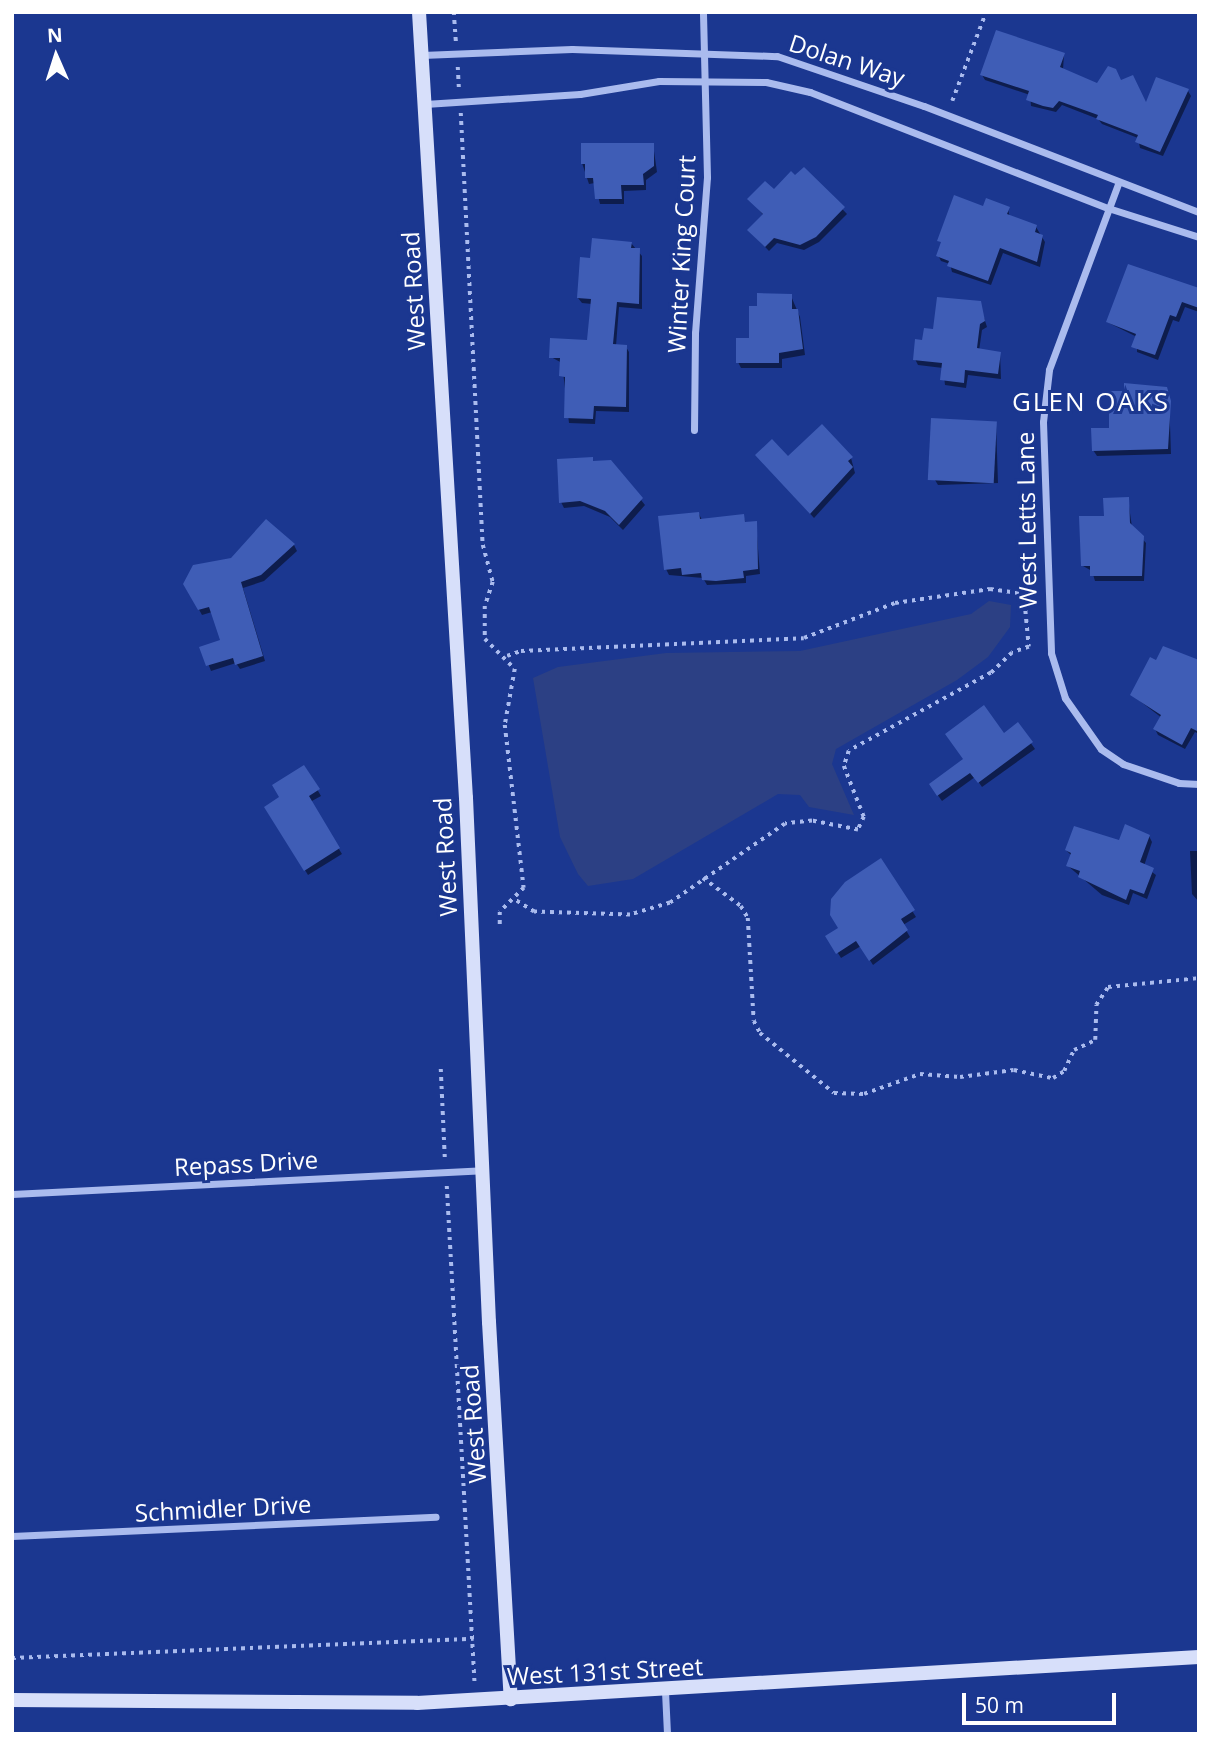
<!DOCTYPE html>
<html>
<head>
<meta charset="utf-8">
<style>
	body { margin:0 }
	#map { position:relative; width:1211px; height:1746px; overflow:hidden; background:#1b3790; font-family:"Open Sans",sans-serif }
	div>[style] { position:absolute }
	.water>* { inset:0; background:#2c4084 }
	.shadow>* { inset:0; background:#0007 }
	.building>* { inset:0; background:#3f5db6; transform-origin:0 0 }
	.path>* { height:3.5px; margin-top:-1.75px; transform-origin:0; background:repeating-linear-gradient(90deg,#abe 0 3.5px,transparent 0 8.5px) }
	.street>* { height:7px; margin:-3.5px; padding:0 3.5px; transform-origin:3.5px; border-radius:3.5px; background:#abe }
	.secondary>* { height:14px; margin:-7px; padding:0 7px; transform-origin:7px; border-radius:7px; background:#d7dffa }
	span { translate:-50% -50%; white-space:nowrap; text-align:center; line-height:1.15; -webkit-text-stroke:6px #1b3790; paint-order:stroke }
	.street-label { font-size:24px; color:#fff }
	.neighbourhood-label { font-size:26px; color:#fff; letter-spacing:2px }
	.frame { position:absolute; inset:0; border:14px solid #fff; pointer-events:none }
	.north { position:absolute; left:21px; top:21px; width:70px; height:70px; -webkit-text-stroke:5px #1b3790; paint-order:stroke; rotate:357deg; font-size:19px; font-weight:700; line-height:28px; text-align:center; color:#fff }
	.north::after { content:''; display:block; margin:auto; width:24px; height:32px; background:#fff; clip-path:polygon(50% 0,100% 100%,50% 72%,0 100%) }
	.scale { position:absolute; left:962px; top:1693px; width:154px; height:32px; box-sizing:border-box; border:4px solid #fff; border-top:0; padding-left:9px; font-size:21px; line-height:24px; white-space:nowrap; color:#fff; -webkit-text-stroke:5px #1b3790; paint-order:stroke }
</style>
</head>
<body>
<div id="map">
	<div class="water">
		<i style="clip-path:polygon(989px 601px,1011px 605px,1010px 627px,988px 657px,957px 680px,836px 749px,832px 764px,854px 815px,809px 807px,800px 795px,778px 794px,633px 879px,588px 886px,578px 874px,560px 837px,533px 678px,558px 667px,666px 653px,800px 651px,971px 614px)"></i>
	</div>
	<div class="shadow">
		<i style="clip-path:polygon(1064px 54px,1063px 70px,1098px 85px,1121px 82px,1147px 106px,1188px 91px,1191px 96px,1163px 156px,1140px 148px,1138px 138px,1102px 124px,1098px 119px,1062px 105px,1056px 112px,1031px 106px,1030px 95px,985px 80px,982px 75px)"></i>
		<i style="clip-path:polygon(653px 144px,657px 172px,646px 180px,646px 190px,624px 191px,624px 204px,600px 204px,595px 183px,589px 184px,582px 163px)"></i>
		<i style="clip-path:polygon(804px 169px,847px 214px,819px 242px,804px 250px,777px 243px,769px 251px,749px 230px,764px 216px,750px 199px,774px 191px)"></i>
		<i style="clip-path:polygon(984px 208px,1008px 209px,1010px 218px,1036px 227px,1045px 242px,1040px 267px,1003px 253px,991px 285px,952px 272px,950px 264px,941px 261px,938px 255px)"></i>
		<i style="clip-path:polygon(631px 243px,642px 256px,642px 309px,619px 307px,616px 346px,626px 347px,629px 352px,629px 412px,596px 411px,595px 424px,569px 423px,562px 363px,551px 357px,589px 342px,592px 304px,582px 303px,578px 298px,592px 260px)"></i>
		<i style="clip-path:polygon(1199px 290px,1199px 312px,1185px 307px,1179px 322px,1173px 320px,1158px 360px,1137px 352px,1137px 337px,1107px 322px)"></i>
		<i style="clip-path:polygon(791px 296px,800px 317px,805px 355px,782px 359px,782px 368px,741px 368px,738px 362px,751px 340px)"></i>
		<i style="clip-path:polygon(979px 302px,987px 327px,982px 330px,979px 351px,1000px 353px,1001px 379px,968px 375px,966px 388px,945px 385px,943px 368px,918px 365px,915px 359px,935px 331px)"></i>
		<i style="clip-path:polygon(1126px 385px,1144px 385px,1169px 395px,1171px 454px,1097px 456px,1093px 450px,1111px 429px)"></i>
		<i style="clip-path:polygon(996px 423px,998px 483px,938px 485px,935px 480px)"></i>
		<i style="clip-path:polygon(757px 455px,851px 458px,855px 473px,814px 518px)"></i>
		<i style="clip-path:polygon(610px 461px,645px 505px,623px 530px,610px 517px,584px 506px,564px 508px,561px 502px)"></i>
		<i style="clip-path:polygon(1128px 499px,1132px 527px,1146px 543px,1144px 581px,1095px 581px,1092px 571px,1083px 566px,1106px 517px)"></i>
		<i style="clip-path:polygon(699px 514px,702px 520px,743px 516px,746px 524px,756px 523px,760px 574px,746px 576px,746px 583px,707px 585px,703px 578px,669px 575px,666px 569px)"></i>
		<i style="clip-path:polygon(294px 545px,297px 551px,264px 581px,243px 588px,265px 661px,240px 669px,236px 663px,211px 671px,202px 648px,222px 641px,212px 612px,202px 615px,185px 584px)"></i>
		<i style="clip-path:polygon(1157px 662px,1199px 664px,1199px 734px,1195px 732px,1185px 749px,1158px 735px,1155px 729px,1162px 718px,1132px 695px)"></i>
		<i style="clip-path:polygon(1018px 725px,1035px 749px,982px 787px,975px 777px,942px 801px,934px 790px,964px 760px)"></i>
		<i style="clip-path:polygon(304px 767px,321px 796px,310px 802px,342px 854px,308px 875px,266px 807px,281px 798px)"></i>
		<i style="clip-path:polygon(1149px 836px,1152px 842px,1144px 866px,1156px 875px,1147px 899px,1133px 893px,1129px 905px,1102px 895px,1068px 866px,1072px 856px,1066px 850px)"></i>
		<i style="clip-path:polygon(1190px 851px,1199px 851px,1199px 902px,1192px 894px)"></i>
		<i style="clip-path:polygon(881px 861px,916px 917px,903px 925px,910px 937px,873px 965px,861px 946px,841px 958px,828px 937px,840px 928px)"></i>
	</div>
	<div class="building">
		<i style="clip-path:polygon(996px 30px,1065px 53px,1060px 67px,1097px 83px,1108px 66px,1116px 69px,1121px 80px,1133px 75px,1146px 102px,1156px 77px,1189px 89px,1160px 152px,1135px 142px,1138px 135px,1096px 119px,1098px 115px,1059px 101px,1053px 108px,1043px 106px,1026px 100px,1029px 91px,980px 75px)"></i>
		<i style="clip-path:polygon(581px 143px,654px 143px,654px 166px,643px 174px,644px 185px,621px 185px,622px 199px,595px 199px,593px 178px,585px 178px,585px 164px,581px 164px)"></i>
		<i style="clip-path:polygon(804px 167px,845px 207px,816px 237px,800px 245px,774px 238px,765px 247px,747px 230px,763px 214px,747px 199px,765px 181px,774px 189px,791px 171px,795px 175px)"></i>
		<i style="clip-path:polygon(954px 195px,983px 206px,986px 198px,1010px 207px,1007px 214px,1037px 225px,1035px 232px,1043px 235px,1037px 262px,1000px 248px,988px 281px,947px 266px,949px 261px,936px 256px,941px 242px,937px 241px)"></i>
		<i style="clip-path:polygon(592px 238px,632px 242px,631px 248px,640px 248px,639px 304px,617px 302px,613px 344px,627px 345px,626px 407px,594px 406px,593px 419px,564px 418px,565px 377px,559px 376px,560px 358px,549px 358px,550px 338px,587px 340px,591px 299px,577px 298px,580px 257px,590px 258px)"></i>
		<i style="clip-path:polygon(1128px 264px,1199px 288px,1199px 308px,1182px 302px,1176px 317px,1170px 315px,1155px 355px,1131px 347px,1136px 334px,1106px 322px)"></i>
		<i style="clip-path:polygon(757px 293px,792px 294px,792px 309px,798px 309px,803px 349px,779px 353px,779px 363px,736px 363px,736px 338px,749px 338px,749px 306px,757px 306px)"></i>
		<i style="clip-path:polygon(937px 297px,981px 301px,985px 321px,980px 324px,977px 348px,1001px 352px,998px 374px,965px 370px,964px 383px,940px 380px,942px 363px,913px 360px,915px 339px,922px 340px,924px 328px,933px 329px)"></i>
		<i style="clip-path:polygon(1124px 383px,1167px 387px,1171px 401px,1168px 449px,1092px 451px,1091px 428px,1109px 428px,1109px 391px,1124px 391px)"></i>
		<i style="left:931px;top:418px;width:66px;height:62px;rotate:3deg"></i>
		<i style="clip-path:polygon(822px 424px,853px 457px,848px 461px,853px 467px,810px 514px,755px 455px,772px 439px,788px 456px)"></i>
		<i style="clip-path:polygon(593px 457px,593px 461px,611px 460px,643px 498px,619px 525px,605px 511px,580px 501px,559px 503px,557px 459px)"></i>
		<i style="clip-path:polygon(1129px 497px,1130px 523px,1144px 536px,1142px 576px,1090px 576px,1090px 566px,1081px 566px,1079px 516px,1104px 516px,1103px 498px)"></i>
		<i style="clip-path:polygon(699px 512px,700px 519px,744px 514px,745px 522px,757px 521px,758px 569px,743px 571px,744px 578px,716px 581px,702px 580px,701px 573px,682px 575px,681px 568px,664px 570px,658px 516px)"></i>
		<i style="clip-path:polygon(266px 519px,295px 544px,261px 575px,241px 582px,263px 656px,235px 665px,233px 658px,206px 666px,199px 647px,220px 640px,209px 607px,198px 610px,183px 584px,193px 565px,231px 558px)"></i>
		<i style="clip-path:polygon(1163px 646px,1199px 660px,1199px 732px,1191px 728px,1182px 745px,1153px 729px,1161px 715px,1130px 695px,1150px 657px,1156px 660px)"></i>
		<i style="clip-path:polygon(984px 705px,1004px 733px,1018px 722px,1033px 742px,978px 783px,970px 773px,937px 796px,929px 784px,963px 759px,945px 734px)"></i>
		<i style="clip-path:polygon(304px 765px,320px 789px,309px 796px,340px 848px,304px 871px,264px 807px,279px 797px,272px 785px)"></i>
		<i style="clip-path:polygon(1125px 824px,1150px 835px,1140px 862px,1154px 868px,1144px 894px,1130px 889px,1126px 900px,1078px 877px,1080px 871px,1066px 866px,1071px 853px,1065px 850px,1074px 826px,1119px 840px)"></i>
		<i style="clip-path:polygon(881px 858px,915px 910px,901px 919px,908px 930px,869px 961px,856px 941px,836px 954px,825px 936px,838px 928px,830px 915px,831px 899px,845px 882px)"></i>
	</div>
	<div class="path">
		<i style="left:454px;top:12px;width:30px;rotate:86deg"></i>
		<i style="left:458px;top:67px;width:21px;rotate:87deg"></i>
		<i style="left:952px;top:101px;width:95px;rotate:-69.1deg"></i>
		<i style="left:461px;top:113px;width:433px;rotate:87.1deg"></i>
		<i style="left:483px;top:545px;width:38px;rotate:75deg"></i>
		<i style="left:493px;top:582px;width:25px;rotate:108deg"></i>
		<i style="left:485px;top:606px;width:33px;rotate:90deg"></i>
		<i style="left:485px;top:639px;width:42px;rotate:45deg"></i>
		<i style="left:515px;top:669px;width:57px;rotate:100.1deg"></i>
		<i style="left:505px;top:725px;width:164px;rotate:83.4deg"></i>
		<i style="left:524px;top:888px;width:34px;rotate:135deg"></i>
		<i style="left:500px;top:912px;width:16px;rotate:90deg"></i>
		<i style="left:507px;top:656px;width:15px;rotate:-20deg"></i>
		<i style="left:521px;top:651px;width:283px;rotate:-2.6deg"></i>
		<i style="left:804px;top:638px;width:97px;rotate:-21deg"></i>
		<i style="left:895px;top:603px;width:96px;rotate:-8.4deg"></i>
		<i style="left:990px;top:589px;width:34px;rotate:8deg"></i>
		<i style="left:1024px;top:594px;width:53px;rotate:84.6deg"></i>
		<i style="left:1029px;top:647px;width:18px;rotate:161deg"></i>
		<i style="left:1012px;top:653px;width:29px;rotate:136deg"></i>
		<i style="left:991px;top:673px;width:162px;rotate:151.2deg"></i>
		<i style="left:849px;top:751px;width:16px;rotate:108deg"></i>
		<i style="left:844px;top:766px;width:55px;rotate:68.6deg"></i>
		<i style="left:864px;top:817px;width:14px;rotate:115deg"></i>
		<i style="left:858px;top:830px;width:47px;rotate:-168.9deg"></i>
		<i style="left:812px;top:821px;width:27px;rotate:174deg"></i>
		<i style="left:785px;top:824px;width:140px;rotate:145.5deg"></i>
		<i style="left:670px;top:903px;width:42px;rotate:163.3deg"></i>
		<i style="left:630px;top:915px;width:96px;rotate:-178.2deg"></i>
		<i style="left:534px;top:912px;width:22px;rotate:-148deg"></i>
		<i style="left:703px;top:878px;width:47px;rotate:36.4deg"></i>
		<i style="left:741px;top:906px;width:14px;rotate:60deg"></i>
		<i style="left:748px;top:918px;width:103px;rotate:86.7deg"></i>
		<i style="left:754px;top:1021px;width:13px;rotate:63deg"></i>
		<i style="left:760px;top:1033px;width:95px;rotate:39deg"></i>
		<i style="left:834px;top:1093px;width:30px;rotate:2deg"></i>
		<i style="left:864px;top:1094px;width:59px;rotate:-19.7deg"></i>
		<i style="left:920px;top:1074px;width:40px;rotate:4.3deg"></i>
		<i style="left:960px;top:1077px;width:54px;rotate:-7.4deg"></i>
		<i style="left:1014px;top:1070px;width:40px;rotate:12deg"></i>
		<i style="left:1053px;top:1078px;width:13px;rotate:-32deg"></i>
		<i style="left:1064px;top:1071px;width:23px;rotate:-65deg"></i>
		<i style="left:1074px;top:1050px;width:23px;rotate:-25deg"></i>
		<i style="left:1095px;top:1040px;width:35px;rotate:-88deg"></i>
		<i style="left:1096px;top:1005px;width:22px;rotate:-56deg"></i>
		<i style="left:1108px;top:987px;width:91px;rotate:-5.6deg"></i>
		<i style="left:441px;top:1069px;width:89px;rotate:87.4deg"></i>
		<i style="left:447px;top:1186px;width:496px;rotate:86.8deg"></i>
		<i style="left:12px;top:1658px;width:462px;rotate:-2.4deg"></i>
	</div>
	<div class="street">
		<i style="left:422px;top:55px;width:150px;rotate:-2.3deg"></i>
		<i style="left:572px;top:49px;width:205px;rotate:2deg"></i>
		<i style="left:777px;top:56px;width:155px;rotate:18.8deg"></i>
		<i style="left:924px;top:106px;width:295px;rotate:21.1deg"></i>
		<i style="left:425px;top:104px;width:155px;rotate:-3.7deg"></i>
		<i style="left:580px;top:94px;width:80px;rotate:-9.3deg"></i>
		<i style="left:659px;top:81px;width:107px;rotate:0.5deg"></i>
		<i style="left:766px;top:82px;width:45px;rotate:12.8deg"></i>
		<i style="left:810px;top:92px;width:320px;rotate:21.3deg"></i>
		<i style="left:1108px;top:208px;width:96px;rotate:17.7deg"></i>
		<i style="left:1118px;top:184px;width:198px;rotate:110.4deg"></i>
		<i style="left:1049px;top:370px;width:52px;rotate:96.6deg"></i>
		<i style="left:1043px;top:422px;width:231px;rotate:88deg"></i>
		<i style="left:1051px;top:653px;width:47px;rotate:72.7deg"></i>
		<i style="left:1065px;top:698px;width:62px;rotate:54.8deg"></i>
		<i style="left:1101px;top:749px;width:27px;rotate:34deg"></i>
		<i style="left:1123px;top:764px;width:59px;rotate:18.7deg"></i>
		<i style="left:1179px;top:783px;width:20px;rotate:3deg"></i>
		<i style="left:694px;top:430px;width:97px;rotate:-89.4deg"></i>
		<i style="left:695px;top:333px;width:156px;rotate:-85.6deg"></i>
		<i style="left:707px;top:177px;width:165px;rotate:-91.4deg"></i>
		<i style="left:12px;top:1194px;width:471px;rotate:-2.9deg"></i>
		<i style="left:12px;top:1536px;width:424px;rotate:-2.6deg"></i>
		<i style="left:665px;top:1691px;width:43px;rotate:87.3deg"></i>
	</div>
	<div class="secondary">
		<i style="left:419px;top:12px;width:787px;rotate:86.58deg"></i>
		<i style="left:466px;top:798px;width:525px;rotate:87.49deg"></i>
		<i style="left:489px;top:1322px;width:378px;rotate:86.7deg"></i>
		<i style="left:12px;top:1700px;width:405px;rotate:0.4deg"></i>
		<i style="left:417px;top:1703px;width:783px;rotate:-3.37deg"></i>
	</div>
	<div class="street-label">
		<span style="left:847px;top:60px;rotate:18deg">Dolan Way</span>
		<span style="left:681px;top:254px;rotate:-87deg">Winter King Court</span>
		<span style="left:413px;top:291px;rotate:-93deg">West Road</span>
		<span style="left:1026px;top:520px;rotate:-91deg">West Letts Lane</span>
		<span style="left:445px;top:857px;rotate:-93deg">West Road</span>
		<span style="left:246px;top:1163px;rotate:-3deg">Repass Drive</span>
		<span style="left:473px;top:1424px;rotate:-94deg">West Road</span>
		<span style="left:223px;top:1508px;rotate:-3deg">Schmidler Drive</span>
		<span style="left:605px;top:1671px;rotate:-3deg">West 131st Street</span>
	</div>
	<div class="neighbourhood-label">
		<span style="left:1091px;top:402px">GLEN OAKS</span>
	</div>
	<div class="frame"></div>
	<div class="north">N</div>
	<div class="scale">50 m</div>
</div>
</body>
</html>
